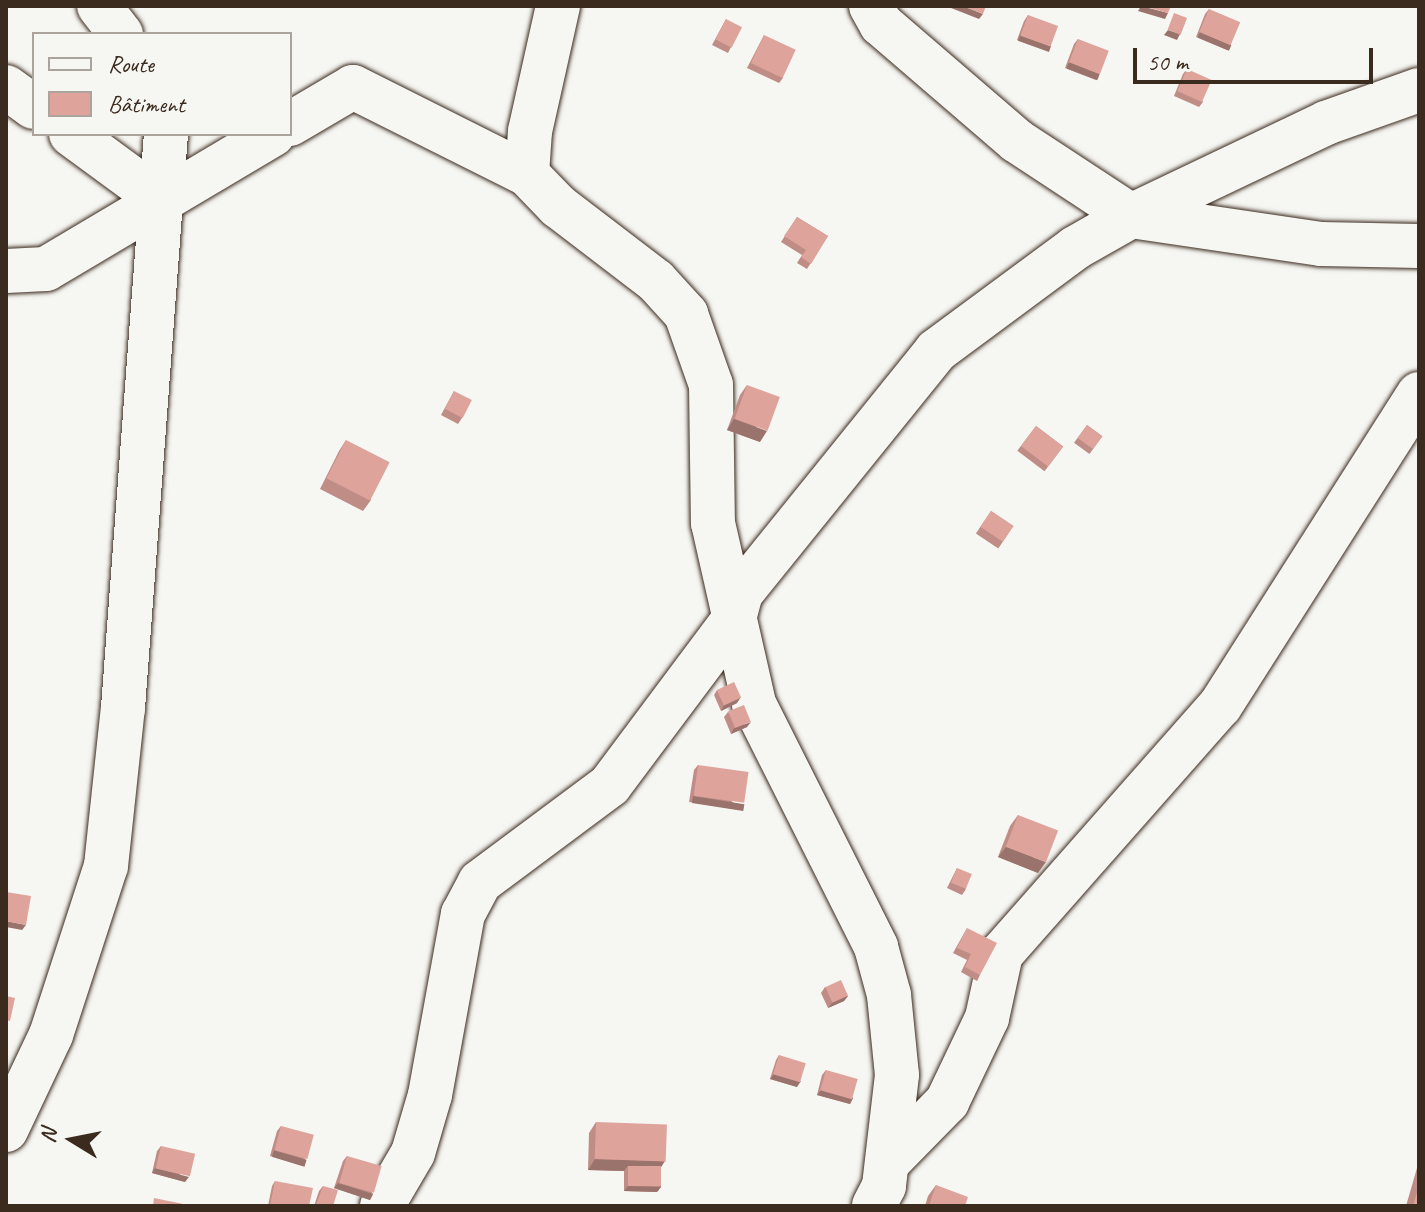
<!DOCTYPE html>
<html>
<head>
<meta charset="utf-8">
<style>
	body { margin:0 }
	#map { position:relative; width:1425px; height:1212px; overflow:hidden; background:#f6f6f2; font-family:Caveat,sans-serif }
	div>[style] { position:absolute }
	.roads { filter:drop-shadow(0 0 2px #3b2a1e) drop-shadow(0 0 2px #3b2a1e) }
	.minor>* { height:44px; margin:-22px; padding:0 22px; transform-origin:22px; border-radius:22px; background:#f6f6f2 }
	.wall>* { inset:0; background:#bf8d86; transform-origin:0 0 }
	.shaded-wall>* { inset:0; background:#9b736d; transform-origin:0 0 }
	.building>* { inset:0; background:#dea49c; transform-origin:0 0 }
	span { translate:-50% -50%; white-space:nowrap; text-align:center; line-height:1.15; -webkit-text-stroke:8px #f6f6f2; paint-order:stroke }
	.frame { position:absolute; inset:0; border:8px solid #3b2a1e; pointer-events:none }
	.legend { position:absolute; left:32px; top:32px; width:260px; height:104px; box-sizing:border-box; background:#f6f6f2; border:2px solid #aba49d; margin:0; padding:10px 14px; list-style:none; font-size:24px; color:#3b2a1e }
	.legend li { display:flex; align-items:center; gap:16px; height:40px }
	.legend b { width:40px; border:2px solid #aba49d }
	.north { position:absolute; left:32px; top:1100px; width:80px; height:80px; -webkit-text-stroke:6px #f6f6f2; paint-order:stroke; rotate:280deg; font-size:22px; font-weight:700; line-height:32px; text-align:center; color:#3b2a1e }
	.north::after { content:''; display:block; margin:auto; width:28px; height:36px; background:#3b2a1e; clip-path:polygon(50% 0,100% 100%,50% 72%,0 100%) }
	.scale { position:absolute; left:1133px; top:48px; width:240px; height:36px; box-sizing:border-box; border:4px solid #3b2a1e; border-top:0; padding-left:10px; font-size:24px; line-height:28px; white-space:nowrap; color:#3b2a1e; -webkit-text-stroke:6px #f6f6f2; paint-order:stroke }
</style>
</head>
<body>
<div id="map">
	<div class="roads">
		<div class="minor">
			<i style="left:99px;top:6px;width:36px;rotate:52deg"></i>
			<i style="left:558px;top:6px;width:128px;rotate:102.6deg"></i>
			<i style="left:530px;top:131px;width:43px;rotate:94deg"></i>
			<i style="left:527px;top:174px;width:45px;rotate:45.9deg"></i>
			<i style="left:558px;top:206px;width:123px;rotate:37.4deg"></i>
			<i style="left:656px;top:281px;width:45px;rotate:47.7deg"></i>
			<i style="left:686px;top:314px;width:75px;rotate:70.6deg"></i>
			<i style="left:711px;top:385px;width:138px;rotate:89.2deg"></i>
			<i style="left:713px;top:523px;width:186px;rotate:77.2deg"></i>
			<i style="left:754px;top:704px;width:272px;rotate:63.3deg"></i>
			<i style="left:876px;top:947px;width:50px;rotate:74.8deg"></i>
			<i style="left:889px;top:995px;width:80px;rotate:84.3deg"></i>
			<i style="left:897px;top:1075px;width:112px;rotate:96.7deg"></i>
			<i style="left:884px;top:1186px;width:22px;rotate:117deg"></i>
			<i style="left:871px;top:6px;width:21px;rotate:61deg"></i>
			<i style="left:881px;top:24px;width:179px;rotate:40.7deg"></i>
			<i style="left:1017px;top:141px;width:136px;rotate:33.3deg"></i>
			<i style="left:1131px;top:216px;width:192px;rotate:8.4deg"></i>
			<i style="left:1321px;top:244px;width:98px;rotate:1.2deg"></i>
			<i style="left:6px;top:87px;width:34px;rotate:36deg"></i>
			<i style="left:290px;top:124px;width:73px;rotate:-30.4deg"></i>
			<i style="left:353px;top:87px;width:195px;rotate:26.6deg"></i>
			<i style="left:71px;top:134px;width:112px;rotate:36.3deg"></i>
			<i style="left:6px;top:271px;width:40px;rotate:-2.9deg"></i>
			<i style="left:46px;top:269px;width:264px;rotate:-30.7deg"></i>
			<i style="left:6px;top:1130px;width:105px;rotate:-64.7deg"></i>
			<i style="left:51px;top:1035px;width:178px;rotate:-72deg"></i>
			<i style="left:106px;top:866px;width:159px;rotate:-83.9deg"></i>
			<i style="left:123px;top:708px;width:576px;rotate:-85.72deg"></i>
			<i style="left:887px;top:1163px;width:86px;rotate:-45.5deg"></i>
			<i style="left:947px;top:1102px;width:93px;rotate:-64.5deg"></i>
			<i style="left:987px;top:1018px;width:66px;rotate:-77.7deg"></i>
			<i style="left:1001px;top:954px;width:331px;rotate:-48.6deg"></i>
			<i style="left:1220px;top:706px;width:370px;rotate:-57.5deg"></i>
			<i style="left:382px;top:1206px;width:61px;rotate:-59.7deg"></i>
			<i style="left:413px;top:1153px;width:60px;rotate:-73.7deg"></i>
			<i style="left:430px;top:1095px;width:184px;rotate:-79.7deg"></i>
			<i style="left:463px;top:914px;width:36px;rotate:-62deg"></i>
			<i style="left:480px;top:882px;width:162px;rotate:-36.7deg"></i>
			<i style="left:610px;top:785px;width:207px;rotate:-53.2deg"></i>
			<i style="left:734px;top:619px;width:27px;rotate:-75deg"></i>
			<i style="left:741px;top:593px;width:311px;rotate:-51.1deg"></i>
			<i style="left:936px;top:351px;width:173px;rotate:-36.5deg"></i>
			<i style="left:1075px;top:248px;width:64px;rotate:-29.7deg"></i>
			<i style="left:1131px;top:216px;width:216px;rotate:-25.5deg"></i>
			<i style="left:1326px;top:123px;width:99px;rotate:-19.5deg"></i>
		</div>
	</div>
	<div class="wall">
		<i style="clip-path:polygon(1209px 9px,1231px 45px,1227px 50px,1196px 37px,1205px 14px)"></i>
		<i style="clip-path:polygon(1028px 15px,1048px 51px,1017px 40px,1024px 21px)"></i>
		<i style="clip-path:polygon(726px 19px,731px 47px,728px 53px,712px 45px)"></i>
		<i style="clip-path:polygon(764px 35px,783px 78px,779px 83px,747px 68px)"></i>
		<i style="clip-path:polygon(1078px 39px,1096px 80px,1065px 68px,1074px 44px)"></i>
		<i style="clip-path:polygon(1187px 69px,1203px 102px,1199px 107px,1174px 96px,1183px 74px)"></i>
		<i style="clip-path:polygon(797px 217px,828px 236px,807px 269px,797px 263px,802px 255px,781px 242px)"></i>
		<i style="clip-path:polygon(747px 385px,760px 442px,727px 430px,740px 395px)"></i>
		<i style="clip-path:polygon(454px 391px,462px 418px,458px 424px,441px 415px)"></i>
		<i style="left:1087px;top:425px;width:19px;height:22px;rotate:36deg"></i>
		<i style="left:1036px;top:426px;width:34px;height:31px;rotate:37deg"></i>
		<i style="clip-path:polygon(346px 440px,371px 500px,363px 511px,320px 489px,339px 451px)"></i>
		<i style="left:991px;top:511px;width:27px;height:27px;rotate:34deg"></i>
		<i style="clip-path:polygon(717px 690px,737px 703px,721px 711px,714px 695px)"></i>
		<i style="clip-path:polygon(728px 712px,747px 727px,731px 734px,724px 717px)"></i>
		<i style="clip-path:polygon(698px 765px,740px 810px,689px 802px,694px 770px)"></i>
		<i style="clip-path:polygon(1018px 815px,1038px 873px,998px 857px,1010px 826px)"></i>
		<i style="clip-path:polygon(957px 868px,966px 889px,962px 895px,947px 888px)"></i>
		<i style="clip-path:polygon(967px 928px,980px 975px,977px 981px,961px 972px,967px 960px,953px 953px)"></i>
		<i style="clip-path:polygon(825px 987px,848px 996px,844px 1001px,828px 1008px,821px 993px)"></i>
		<i style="clip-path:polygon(779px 1055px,797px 1087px,770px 1079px,776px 1060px)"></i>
		<i style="clip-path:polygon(826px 1070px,853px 1098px,850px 1104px,817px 1095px,822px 1075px)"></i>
		<i style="clip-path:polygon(596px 1122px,661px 1166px,661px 1187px,657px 1192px,624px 1191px,624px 1171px,588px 1170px,589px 1133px)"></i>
		<i style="clip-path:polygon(281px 1126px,306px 1160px,303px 1166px,270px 1156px,277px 1131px)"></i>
		<i style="clip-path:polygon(161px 1146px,185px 1182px,152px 1173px,157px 1151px)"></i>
		<i style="clip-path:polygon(347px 1156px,373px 1194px,370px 1200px,334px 1188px,343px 1161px)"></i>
		<i style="clip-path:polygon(1419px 1161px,1419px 1206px,1406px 1206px)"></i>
		<i style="clip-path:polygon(275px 1181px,309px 1206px,268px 1206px,272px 1186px)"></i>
		<i style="clip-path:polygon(936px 1185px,965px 1206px,925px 1206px,928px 1196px)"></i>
		<i style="clip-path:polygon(323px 1186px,333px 1206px,314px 1206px,319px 1191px)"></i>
	</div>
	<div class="shaded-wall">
		<i style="clip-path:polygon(946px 6px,963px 6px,983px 14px,979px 19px)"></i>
		<i style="clip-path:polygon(1141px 6px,1168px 13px,1165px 19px,1138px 11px)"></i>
		<i style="clip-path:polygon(1168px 30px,1180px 34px,1177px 40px,1164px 35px)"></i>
		<i style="left:1200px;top:32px;width:34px;height:6px;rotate:23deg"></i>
		<i style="left:1020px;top:35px;width:33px;height:6px;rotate:20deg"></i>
		<i style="left:1069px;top:62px;width:33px;height:7px;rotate:21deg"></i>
		<i style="clip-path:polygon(734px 419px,767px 431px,760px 442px,727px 430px)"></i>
		<i style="clip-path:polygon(741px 697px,737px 703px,721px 711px,724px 705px)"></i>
		<i style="clip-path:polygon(751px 722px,747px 727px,731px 734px,734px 728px)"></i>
		<i style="left:693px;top:796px;width:52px;height:7px;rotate:9deg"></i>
		<i style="clip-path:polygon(1006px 847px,1046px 862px,1038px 873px,998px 857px)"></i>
		<i style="clip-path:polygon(6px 921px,26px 925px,22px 930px,6px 927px)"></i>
		<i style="clip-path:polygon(848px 996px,844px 1001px,828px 1008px,832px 1003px)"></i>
		<i style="clip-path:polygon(774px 1074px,801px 1081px,797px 1087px,770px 1079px)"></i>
		<i style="clip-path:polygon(821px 1090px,853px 1098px,850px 1104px,817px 1095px)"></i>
		<i style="left:274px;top:1150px;width:34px;height:7px;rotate:17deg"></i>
		<i style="clip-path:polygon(595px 1159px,665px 1161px,658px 1172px,628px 1166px,624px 1171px,588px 1170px)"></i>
		<i style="clip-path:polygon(155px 1168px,189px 1177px,185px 1182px,152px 1173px)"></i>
		<i style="clip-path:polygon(338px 1183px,373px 1194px,370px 1200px,334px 1188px)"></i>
		<i style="clip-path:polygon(628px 1186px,661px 1187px,657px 1192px,624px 1191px)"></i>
	</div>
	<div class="building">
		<i style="clip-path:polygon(963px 6px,986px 6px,983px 14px)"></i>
		<i style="clip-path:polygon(1143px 6px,1171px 6px,1168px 13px)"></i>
		<i style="left:1209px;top:9px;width:34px;height:25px;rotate:23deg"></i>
		<i style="left:1174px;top:13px;width:14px;height:18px;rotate:21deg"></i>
		<i style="left:1028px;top:15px;width:32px;height:22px;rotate:20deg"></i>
		<i style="left:726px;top:19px;width:18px;height:23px;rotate:27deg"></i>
		<i style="left:764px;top:35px;width:35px;height:31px;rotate:25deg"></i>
		<i style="left:1078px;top:39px;width:33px;height:25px;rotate:21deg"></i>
		<i style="left:1187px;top:69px;width:27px;height:24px;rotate:24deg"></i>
		<i style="clip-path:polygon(797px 217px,828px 236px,811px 264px,801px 257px,806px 250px,784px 236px)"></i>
		<i style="left:747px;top:385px;width:35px;height:36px;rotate:20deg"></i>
		<i style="left:454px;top:391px;width:20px;height:20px;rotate:27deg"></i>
		<i style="left:1087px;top:425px;width:19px;height:16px;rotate:36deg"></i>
		<i style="left:1036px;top:426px;width:34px;height:25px;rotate:37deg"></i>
		<i style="left:346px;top:440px;width:49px;height:43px;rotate:27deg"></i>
		<i style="left:991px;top:511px;width:27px;height:19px;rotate:34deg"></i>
		<i style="left:734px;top:682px;width:17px;height:19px;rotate:65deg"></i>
		<i style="left:744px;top:705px;width:18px;height:17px;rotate:68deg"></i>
		<i style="left:698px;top:765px;width:51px;height:31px;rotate:8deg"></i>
		<i style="left:1018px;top:815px;width:43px;height:34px;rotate:21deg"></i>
		<i style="left:957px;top:868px;width:16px;height:16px;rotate:22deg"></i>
		<i style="clip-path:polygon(6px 892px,31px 896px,26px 925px,6px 921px)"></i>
		<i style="clip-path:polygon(967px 928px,997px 943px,980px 975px,965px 967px,971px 954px,957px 948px)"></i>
		<i style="left:841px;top:980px;width:17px;height:17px;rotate:66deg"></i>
		<i style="clip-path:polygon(6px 996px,15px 998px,10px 1021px,6px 1020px)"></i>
		<i style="left:779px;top:1055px;width:28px;height:20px;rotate:17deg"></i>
		<i style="left:826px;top:1070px;width:33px;height:21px;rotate:16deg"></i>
		<i style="left:596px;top:1122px;width:71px;height:37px;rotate:2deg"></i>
		<i style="left:281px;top:1126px;width:34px;height:25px;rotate:15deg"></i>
		<i style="left:161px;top:1146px;width:35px;height:23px;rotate:13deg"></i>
		<i style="left:347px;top:1156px;width:36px;height:28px;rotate:16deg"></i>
		<i style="left:628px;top:1166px;width:33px;height:20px"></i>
		<i style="clip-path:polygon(275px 1181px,313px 1188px,309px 1206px,270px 1206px)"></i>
		<i style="clip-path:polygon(936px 1185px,968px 1197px,965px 1206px,929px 1206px)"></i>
		<i style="clip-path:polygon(1419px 1185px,1419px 1206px,1413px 1206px)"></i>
		<i style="clip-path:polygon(323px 1186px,338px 1190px,333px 1206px,316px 1205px)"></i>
		<i style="clip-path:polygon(154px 1198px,188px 1205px,188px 1206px,153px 1206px)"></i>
	</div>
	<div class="frame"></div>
	<ul class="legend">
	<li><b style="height:10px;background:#f6f6f2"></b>Route</li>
	<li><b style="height:22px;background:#dea49c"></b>Bâtiment</li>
	</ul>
	<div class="north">N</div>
	<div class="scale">50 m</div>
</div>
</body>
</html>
